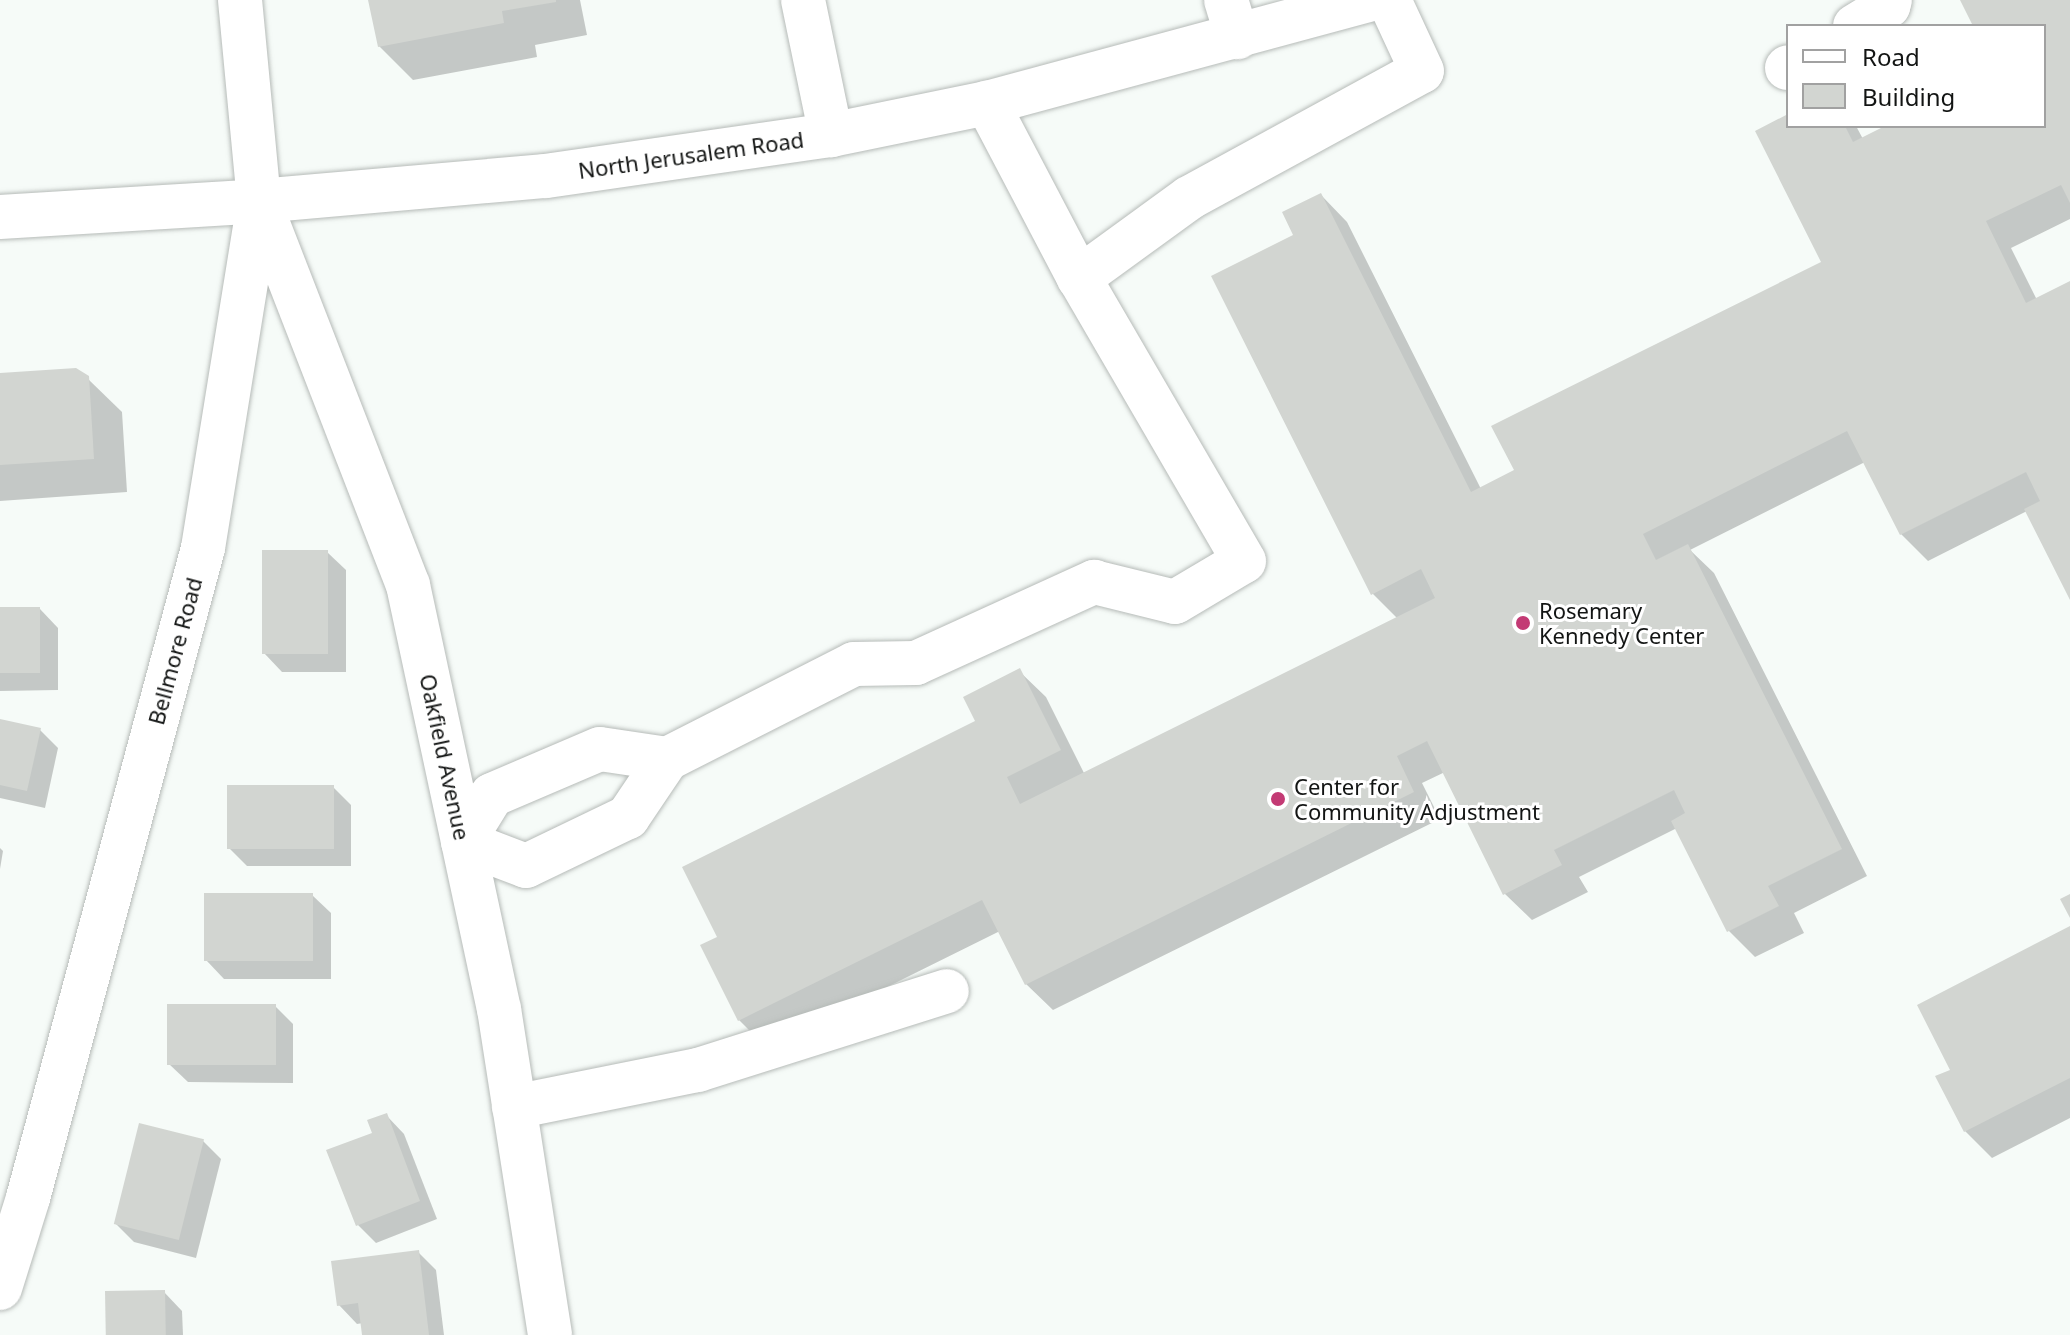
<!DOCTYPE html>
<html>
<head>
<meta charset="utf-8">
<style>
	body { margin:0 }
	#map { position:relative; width:2070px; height:1335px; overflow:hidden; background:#f6fbf8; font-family:"Noto Sans",sans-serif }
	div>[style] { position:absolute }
	.shadow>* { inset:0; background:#0003 }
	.building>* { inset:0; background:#d2d5d1; transform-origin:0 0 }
	.roads { filter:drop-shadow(0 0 2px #b6bbb8) drop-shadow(0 0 2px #b6bbb8) }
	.minor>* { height:44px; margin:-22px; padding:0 22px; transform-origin:22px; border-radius:22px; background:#fff }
	.major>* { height:44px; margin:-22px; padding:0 22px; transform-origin:22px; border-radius:22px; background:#fff }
	.dots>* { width:22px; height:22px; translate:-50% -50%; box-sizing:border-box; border:4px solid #fff; border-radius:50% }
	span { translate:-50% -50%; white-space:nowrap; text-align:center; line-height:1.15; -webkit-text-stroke:6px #fff; paint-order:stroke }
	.street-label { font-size:22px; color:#131514 }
	.poi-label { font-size:22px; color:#131514 }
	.left { translate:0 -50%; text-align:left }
	.legend { position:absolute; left:1786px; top:24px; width:260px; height:104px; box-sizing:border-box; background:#fff; border:2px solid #a1a1a1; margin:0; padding:10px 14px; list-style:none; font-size:24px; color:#131514 }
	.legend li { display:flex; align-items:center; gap:16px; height:40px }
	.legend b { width:40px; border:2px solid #a1a1a1 }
</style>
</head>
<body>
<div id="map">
	<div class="shadow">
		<i style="clip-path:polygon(371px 0,580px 0,587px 35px,535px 45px,537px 57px,413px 80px,379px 46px)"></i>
		<i style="clip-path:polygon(1963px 0,2070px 0,2070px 219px,2011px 248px,2037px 300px,2070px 283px,2070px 595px,2027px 511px,1928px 561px,1901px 534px,1865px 462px,1690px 550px,1714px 573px,1867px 876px,1794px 913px,1804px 933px,1755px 957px,1729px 931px,1677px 828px,1579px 877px,1588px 892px,1532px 920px,1505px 894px,1445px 772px,1422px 783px,1440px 819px,1053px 1010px,1026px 984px,1000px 931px,766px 1047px,739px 1020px,720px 938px,977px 722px,1019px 671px,1046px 697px,1085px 775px,1398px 619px,1373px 594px,1296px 235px,1321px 195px,1347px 222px,1481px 489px,1516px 471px,1824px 263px,1757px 132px,1788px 117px,1788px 126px,1856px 126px,1863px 139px,1889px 126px,2044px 126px,2044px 26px,1976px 26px)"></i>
		<i style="clip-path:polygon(0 375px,87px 378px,122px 412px,127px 492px,0 501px)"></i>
		<i style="clip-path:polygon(327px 552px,346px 570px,346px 672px,282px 672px,264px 653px)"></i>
		<i style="clip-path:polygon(0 609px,40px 609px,58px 628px,58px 690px,0 691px)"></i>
		<i style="clip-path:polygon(0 721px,40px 730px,58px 748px,45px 808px,0 798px)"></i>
		<i style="clip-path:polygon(333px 787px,351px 805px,351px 866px,247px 866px,229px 848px)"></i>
		<i style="clip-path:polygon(0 848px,3px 851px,0 869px)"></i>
		<i style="clip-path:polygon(312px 895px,331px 913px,331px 979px,224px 979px,206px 960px)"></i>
		<i style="clip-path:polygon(2070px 929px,2070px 1118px,1992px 1158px,1965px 1131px,1953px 1071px)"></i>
		<i style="clip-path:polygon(275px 1006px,293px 1024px,293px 1083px,188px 1082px,169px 1064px)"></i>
		<i style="clip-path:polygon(386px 1115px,404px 1134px,437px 1219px,376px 1243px,358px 1225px,374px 1134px)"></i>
		<i style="clip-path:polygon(203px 1141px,221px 1159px,196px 1258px,134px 1242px,115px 1223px)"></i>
		<i style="clip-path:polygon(418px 1252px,436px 1270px,444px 1335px,364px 1335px,363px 1323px,357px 1324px,339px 1305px)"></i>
		<i style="clip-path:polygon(164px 1292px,182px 1311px,183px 1335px,108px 1335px)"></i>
	</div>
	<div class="building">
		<i style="clip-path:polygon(368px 0,556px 0,556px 2px,502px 11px,504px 23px,378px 47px)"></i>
		<i style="clip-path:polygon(1960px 0,2070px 0,2070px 203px,2061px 185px,1986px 221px,2026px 303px,2070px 281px,2070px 600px,2024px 509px,2040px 501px,2026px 472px,1900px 535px,1847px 431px,1643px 534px,1656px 560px,1688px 544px,1842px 849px,1768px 886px,1779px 906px,1727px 932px,1671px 821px,1685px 813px,1674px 790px,1554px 850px,1562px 865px,1503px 895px,1427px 741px,1397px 756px,1414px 792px,1025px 985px,982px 900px,738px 1021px,700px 945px,717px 937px,682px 867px,975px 721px,963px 697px,1020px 668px,1061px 750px,1007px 777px,1020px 804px,1435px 598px,1421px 569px,1371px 595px,1211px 276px,1293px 235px,1282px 212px,1321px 193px,1471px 492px,1514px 470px,1491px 426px,1821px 262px,1755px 131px,1788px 114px,1788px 126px,1845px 126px,1853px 142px,1885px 126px,2044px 126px,2044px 26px,1973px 26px)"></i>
		<i style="clip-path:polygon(76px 368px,89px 376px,94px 459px,0 465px,0 373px)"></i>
		<i style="left:262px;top:550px;width:66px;height:104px"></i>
		<i style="left:0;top:607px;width:40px;height:66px"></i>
		<i style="clip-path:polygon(0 719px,41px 728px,27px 791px,0 785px)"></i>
		<i style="left:227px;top:785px;width:107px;height:64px"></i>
		<i style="left:204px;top:893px;width:109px;height:68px"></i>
		<i style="clip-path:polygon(2070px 894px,2070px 918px,2060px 899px)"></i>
		<i style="clip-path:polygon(2070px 926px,2070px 1078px,1964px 1132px,1935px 1076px,1950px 1070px,1917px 1005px)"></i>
		<i style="left:167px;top:1004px;width:109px;height:61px"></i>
		<i style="clip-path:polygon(387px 1113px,420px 1201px,356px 1226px,326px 1150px,372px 1133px,367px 1120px)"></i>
		<i style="left:139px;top:1123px;width:67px;height:104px;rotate:14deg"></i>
		<i style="clip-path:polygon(419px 1250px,429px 1335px,362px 1335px,358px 1303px,337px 1306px,331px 1261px)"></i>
		<i style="left:165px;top:1290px;width:45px;height:60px;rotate:89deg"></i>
	</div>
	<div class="roads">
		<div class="minor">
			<i style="left:803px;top:0;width:138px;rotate:78.3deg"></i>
			<i style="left:1226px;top:0;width:39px;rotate:73deg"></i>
			<i style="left:1855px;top:26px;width:39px;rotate:-31deg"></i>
			<i style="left:1888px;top:6px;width:6px;rotate:-72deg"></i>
			<i style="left:1787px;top:68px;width:1px;rotate:-45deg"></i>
			<i style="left:259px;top:201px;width:412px;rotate:68.8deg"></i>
			<i style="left:408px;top:585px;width:434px;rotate:77.9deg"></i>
			<i style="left:499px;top:1009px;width:330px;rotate:81.1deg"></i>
			<i style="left:1079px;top:278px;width:136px;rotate:-36deg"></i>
			<i style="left:1189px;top:198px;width:265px;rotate:-28.6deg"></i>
			<i style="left:1422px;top:71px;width:78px;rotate:-114.9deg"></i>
			<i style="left:600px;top:749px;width:68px;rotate:8.5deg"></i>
			<i style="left:667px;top:759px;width:70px;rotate:123.9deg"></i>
			<i style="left:628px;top:817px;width:113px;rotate:154.3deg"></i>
			<i style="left:526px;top:866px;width:67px;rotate:-159.1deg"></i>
			<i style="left:463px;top:842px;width:55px;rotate:-58.3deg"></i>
			<i style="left:492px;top:795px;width:117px;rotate:-23.1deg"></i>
			<i style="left:667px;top:759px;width:210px;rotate:-26.9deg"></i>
			<i style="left:854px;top:664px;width:62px;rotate:-0.9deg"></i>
			<i style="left:916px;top:663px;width:196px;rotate:-24.5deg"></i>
			<i style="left:1094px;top:582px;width:83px;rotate:13.9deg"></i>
			<i style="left:1175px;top:602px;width:80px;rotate:-30.7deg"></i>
			<i style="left:1244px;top:561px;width:328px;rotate:-120.2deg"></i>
			<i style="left:1079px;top:278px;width:198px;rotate:-117.7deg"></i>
			<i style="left:514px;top:1107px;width:188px;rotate:-11.4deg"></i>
			<i style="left:698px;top:1070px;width:261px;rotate:-17.6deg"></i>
		</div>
		<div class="major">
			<i style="left:0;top:217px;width:259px;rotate:-3.5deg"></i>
			<i style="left:259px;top:201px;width:288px;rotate:-5deg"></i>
			<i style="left:546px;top:176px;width:288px;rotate:-8.2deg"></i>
			<i style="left:831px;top:135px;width:159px;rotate:-11.6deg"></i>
			<i style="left:987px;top:103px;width:395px;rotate:-15.1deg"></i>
			<i style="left:0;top:1288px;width:94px;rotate:-72.7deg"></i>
			<i style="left:28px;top:1198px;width:673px;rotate:-74.93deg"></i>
			<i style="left:203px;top:548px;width:351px;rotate:-80.8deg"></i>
			<i style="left:259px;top:201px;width:202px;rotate:-95.4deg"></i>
		</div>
	</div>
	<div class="dots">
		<i style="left:1523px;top:623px;background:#c33a74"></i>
		<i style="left:1278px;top:799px;background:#c33a74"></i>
	</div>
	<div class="street-label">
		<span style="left:691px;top:155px;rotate:-8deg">North Jerusalem Road</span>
		<span style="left:175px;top:651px;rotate:-75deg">Bellmore Road</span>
		<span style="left:445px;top:757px;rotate:78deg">Oakfield Avenue</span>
	</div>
	<div class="poi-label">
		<span class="left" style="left:1539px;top:623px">Rosemary<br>Kennedy Center</span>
		<span class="left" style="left:1294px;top:799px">Center for<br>Community Adjustment</span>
	</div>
	<ul class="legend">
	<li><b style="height:10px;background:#fff"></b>Road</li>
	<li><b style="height:22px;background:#d2d5d1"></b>Building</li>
	</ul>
</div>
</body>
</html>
